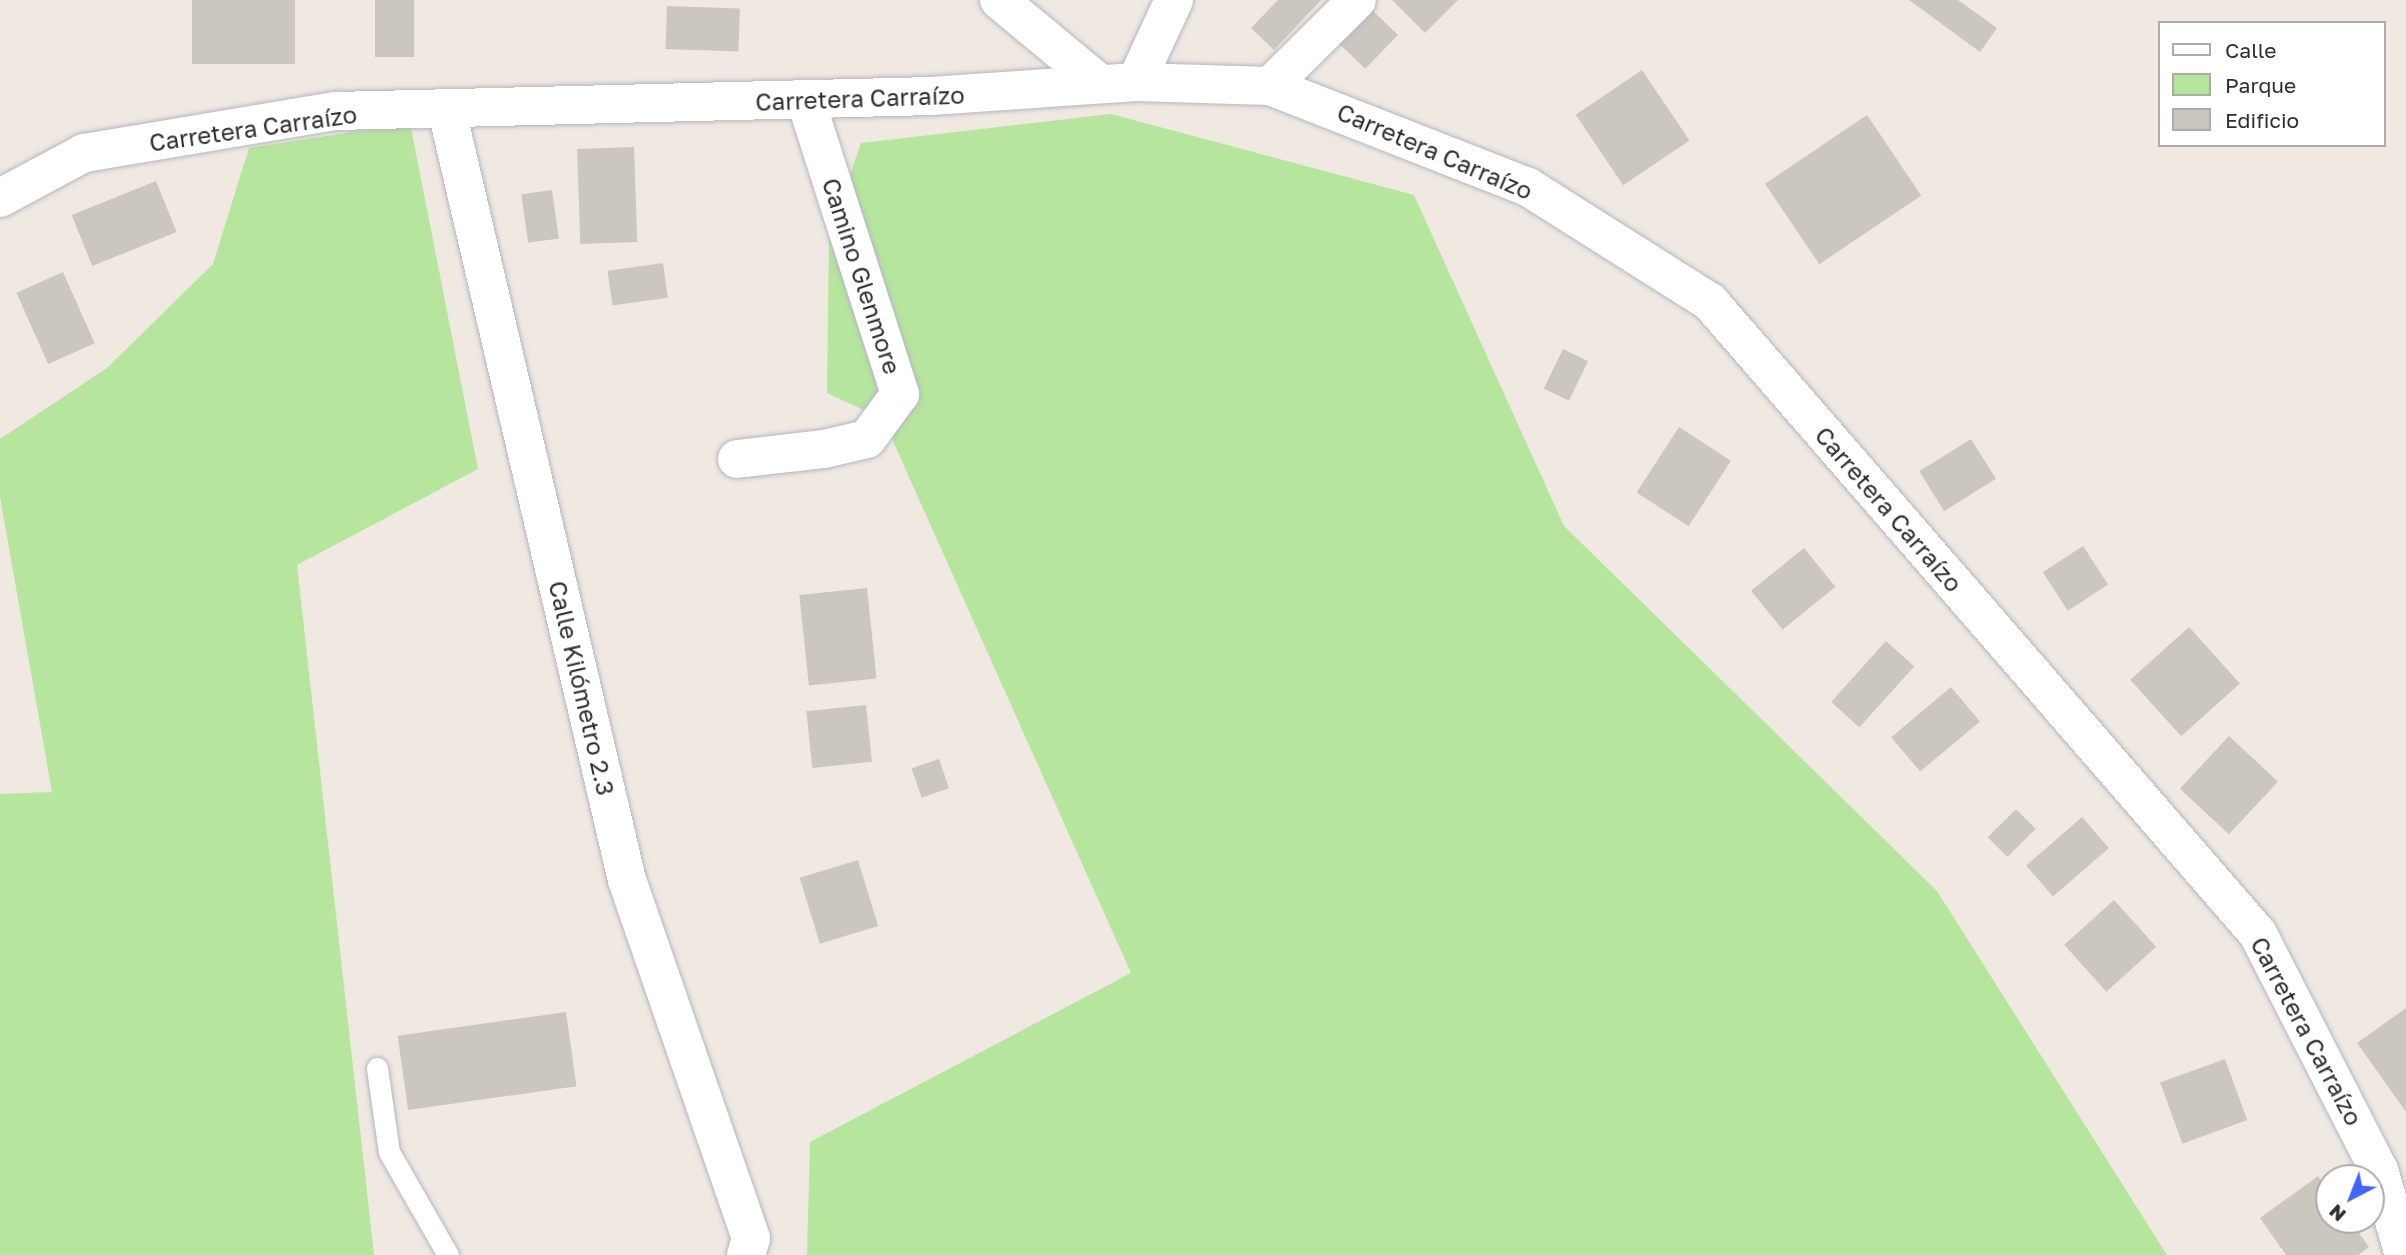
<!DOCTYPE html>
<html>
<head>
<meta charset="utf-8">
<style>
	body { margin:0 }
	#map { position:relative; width:2406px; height:1255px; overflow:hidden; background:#efe9e1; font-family:"Golos Text",sans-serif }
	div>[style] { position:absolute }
	.green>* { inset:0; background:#b6e59e }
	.building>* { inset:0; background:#cbc7bf; transform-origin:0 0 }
	.roads { filter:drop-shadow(0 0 2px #b4b7c1) drop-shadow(0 0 2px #b4b7c1) }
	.lane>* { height:21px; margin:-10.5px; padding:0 10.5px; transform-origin:10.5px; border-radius:10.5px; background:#fff }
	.street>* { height:38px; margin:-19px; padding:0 19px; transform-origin:19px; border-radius:19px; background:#fff }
	.secondary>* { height:38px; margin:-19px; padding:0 19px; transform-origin:19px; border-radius:19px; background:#fff }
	span { translate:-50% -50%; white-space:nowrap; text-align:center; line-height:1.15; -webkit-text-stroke:7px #fff; paint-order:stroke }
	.street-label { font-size:24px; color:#2e2e2e }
	.legend { position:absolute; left:2158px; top:21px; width:228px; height:126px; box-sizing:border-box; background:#fff; border:2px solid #ababab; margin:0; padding:9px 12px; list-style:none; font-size:21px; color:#2e2e2e }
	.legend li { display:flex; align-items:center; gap:14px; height:35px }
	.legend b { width:35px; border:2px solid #ababab }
	.north { position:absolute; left:2315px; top:1164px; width:70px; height:70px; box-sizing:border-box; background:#fff; border:2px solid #ababab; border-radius:50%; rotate:222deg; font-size:19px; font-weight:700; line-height:28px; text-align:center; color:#2e2e2e }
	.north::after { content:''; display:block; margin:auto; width:24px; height:32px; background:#4264fb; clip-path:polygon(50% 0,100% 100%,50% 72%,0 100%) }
</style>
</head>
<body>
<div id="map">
	<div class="green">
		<i style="clip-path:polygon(1111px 114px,1414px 195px,1564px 526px,1937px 891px,2167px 1255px,807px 1255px,810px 1142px,1131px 973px,883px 419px,827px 393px,829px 235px,861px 143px)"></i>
		<i style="clip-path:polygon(410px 123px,478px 469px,297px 565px,374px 1255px,0 1255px,0 794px,52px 792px,0 497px,0 439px,107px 368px,213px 264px,249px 148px)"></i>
	</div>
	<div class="building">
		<i style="left:192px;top:0;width:103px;height:64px"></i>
		<i style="left:375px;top:0;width:39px;height:57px"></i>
		<i style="clip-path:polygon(1278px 0,1321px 0,1274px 50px,1251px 28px)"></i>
		<i style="clip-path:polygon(1392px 0,1458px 0,1425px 33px)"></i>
		<i style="clip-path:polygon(1909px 0,1958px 0,1997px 28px,1980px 52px)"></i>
		<i style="left:667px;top:6px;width:73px;height:43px;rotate:2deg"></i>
		<i style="left:1372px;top:10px;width:36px;height:47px;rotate:44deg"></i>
		<i style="left:1642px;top:70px;width:85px;height:80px;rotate:56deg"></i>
		<i style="left:1867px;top:115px;width:97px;height:123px;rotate:56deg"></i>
		<i style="left:634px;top:147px;width:95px;height:57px;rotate:88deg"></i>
		<i style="left:156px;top:181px;width:55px;height:91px;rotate:68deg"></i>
		<i style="left:552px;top:190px;width:49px;height:31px;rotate:82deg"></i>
		<i style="left:663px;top:263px;width:35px;height:56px;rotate:82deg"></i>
		<i style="left:63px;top:272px;width:78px;height:51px;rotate:66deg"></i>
		<i style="left:1563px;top:349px;width:28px;height:44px;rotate:26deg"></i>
		<i style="left:1679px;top:427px;width:62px;height:78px;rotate:33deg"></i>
		<i style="left:1971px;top:439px;width:47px;height:61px;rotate:58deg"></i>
		<i style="left:2083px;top:546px;width:46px;height:48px;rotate:57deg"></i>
		<i style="left:1804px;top:548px;width:50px;height:68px;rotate:51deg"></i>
		<i style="left:867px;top:588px;width:91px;height:68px;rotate:84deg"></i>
		<i style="left:2189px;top:627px;width:76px;height:79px;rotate:48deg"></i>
		<i style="left:1886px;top:641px;width:38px;height:82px;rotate:42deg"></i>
		<i style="left:1951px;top:687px;width:45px;height:78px;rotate:50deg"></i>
		<i style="left:866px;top:705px;width:57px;height:60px;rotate:84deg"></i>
		<i style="left:2229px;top:736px;width:67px;height:72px;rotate:43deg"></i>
		<i style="left:939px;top:759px;width:31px;height:29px;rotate:71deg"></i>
		<i style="left:2016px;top:809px;width:28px;height:40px;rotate:45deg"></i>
		<i style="left:2082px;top:817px;width:41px;height:74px;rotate:49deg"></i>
		<i style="left:858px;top:860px;width:69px;height:61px;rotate:73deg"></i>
		<i style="left:2114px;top:900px;width:63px;height:67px;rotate:48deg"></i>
		<i style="clip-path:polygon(2406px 1008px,2406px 1112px,2357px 1043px)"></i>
		<i style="left:566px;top:1012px;width:75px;height:170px;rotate:82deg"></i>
		<i style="left:2225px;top:1059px;width:65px;height:69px;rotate:70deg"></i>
		<i style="clip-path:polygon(2318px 1176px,2329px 1191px,2329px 1220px,2350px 1220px,2369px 1247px,2358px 1255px,2286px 1255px,2260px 1218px)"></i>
	</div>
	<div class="roads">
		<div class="lane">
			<i style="left:377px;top:1068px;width:85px;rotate:81.9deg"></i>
			<i style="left:389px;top:1152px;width:119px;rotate:60.2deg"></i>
		</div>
		<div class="street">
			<i style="left:999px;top:0;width:131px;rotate:39.7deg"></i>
			<i style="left:1136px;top:82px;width:90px;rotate:-65.1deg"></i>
			<i style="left:1270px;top:86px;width:122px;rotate:-44.7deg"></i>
			<i style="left:447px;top:111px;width:790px;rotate:76.83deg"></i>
			<i style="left:627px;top:880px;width:379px;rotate:70.9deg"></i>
			<i style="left:751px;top:1238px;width:18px;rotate:106deg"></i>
			<i style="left:737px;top:459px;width:88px;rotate:-6.6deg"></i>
			<i style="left:824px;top:449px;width:44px;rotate:-13.1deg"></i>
			<i style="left:867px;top:439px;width:56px;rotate:-53.7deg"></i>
			<i style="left:900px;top:394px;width:308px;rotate:-107.8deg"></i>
		</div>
		<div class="secondary">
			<i style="left:0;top:198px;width:95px;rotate:-28.2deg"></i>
			<i style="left:84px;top:153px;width:255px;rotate:-9.5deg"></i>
			<i style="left:336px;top:111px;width:595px;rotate:-1.44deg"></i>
			<i style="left:931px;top:96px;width:205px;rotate:-3.9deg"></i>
			<i style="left:1136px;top:82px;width:134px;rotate:1.7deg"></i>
			<i style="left:1270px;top:86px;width:277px;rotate:21.4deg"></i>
			<i style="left:1528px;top:187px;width:215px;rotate:32.3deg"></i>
			<i style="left:1710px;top:302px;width:836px;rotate:49.07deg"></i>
			<i style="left:2258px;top:934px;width:265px;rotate:62.9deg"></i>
			<i style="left:2379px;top:1170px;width:89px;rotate:73.6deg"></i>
		</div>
	</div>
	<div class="street-label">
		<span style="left:860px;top:98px;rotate:-2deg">Carretera Carraízo</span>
		<span style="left:253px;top:128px;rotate:-8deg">Carretera Carraízo</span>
		<span style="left:1435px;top:151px;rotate:23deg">Carretera Carraízo</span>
		<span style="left:862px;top:276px;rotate:72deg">Camino Glenmore</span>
		<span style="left:1889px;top:509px;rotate:49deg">Carretera Carraízo</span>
		<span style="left:582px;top:688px;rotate:77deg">Calle Kilómetro 2.3</span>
		<span style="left:2307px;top:1031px;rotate:62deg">Carretera Carraízo</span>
	</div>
	<ul class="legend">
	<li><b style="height:9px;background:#fff"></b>Calle</li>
	<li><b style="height:19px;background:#b6e59e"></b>Parque</li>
	<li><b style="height:19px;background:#cbc7bf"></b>Edificio</li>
	</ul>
	<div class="north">N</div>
</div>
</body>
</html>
